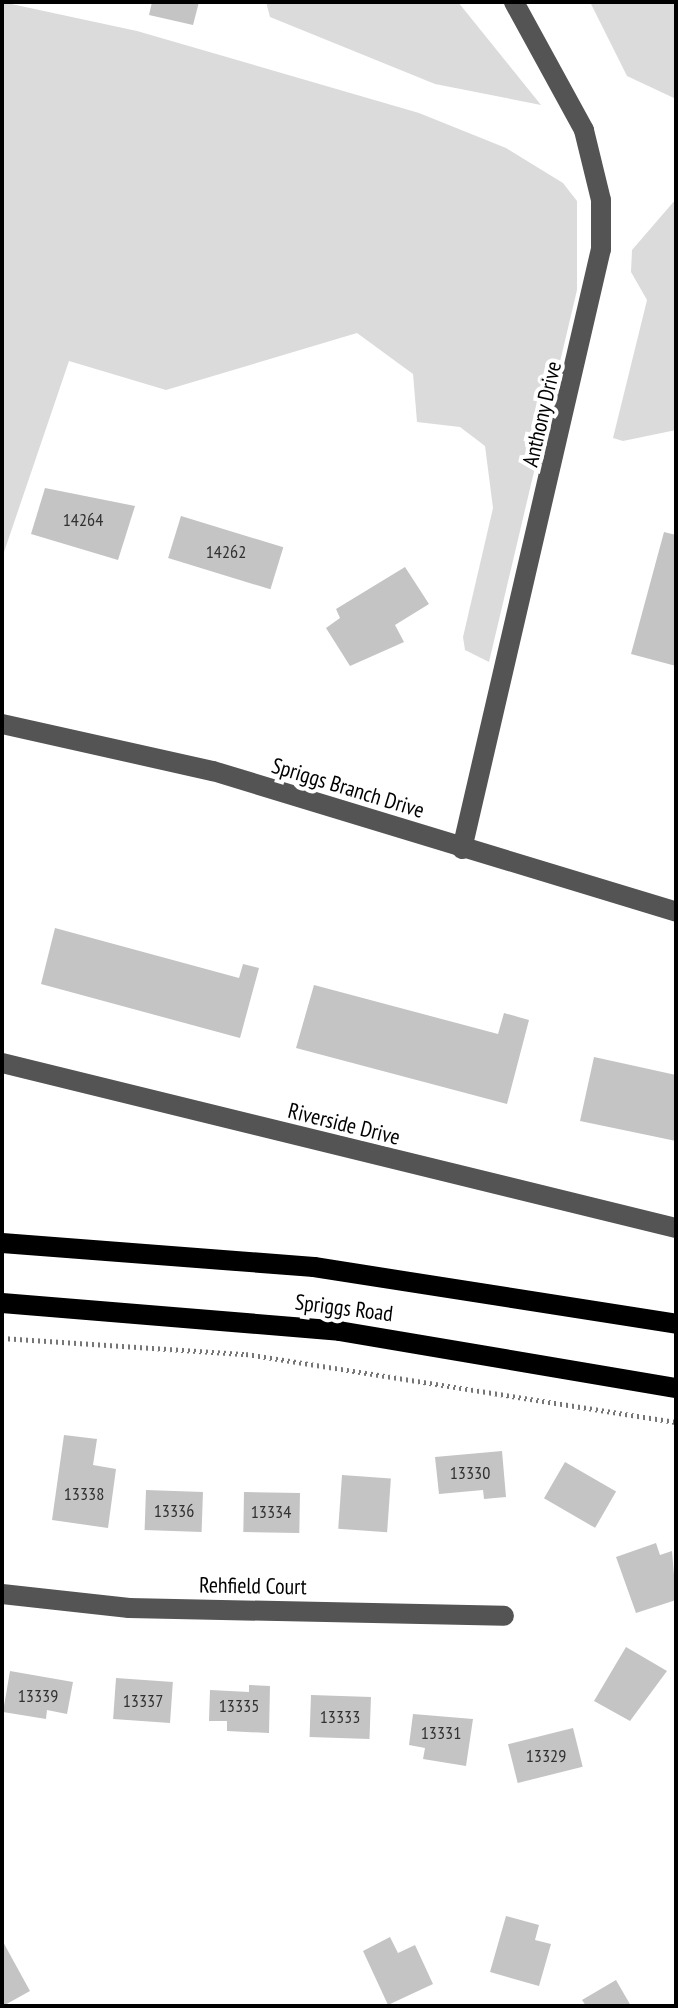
<!DOCTYPE html>
<html>
<head>
<meta charset="utf-8">
<style>
	body { margin:0 }
	#map { position:relative; width:678px; height:2008px; overflow:hidden; background:#fff; font-family:"PT Sans Narrow",sans-serif }
	div>[style] { position:absolute }
	.green>* { inset:0; background:#dbdbdb }
	.building>* { inset:0; background:#c4c4c4; transform-origin:0 0 }
	.path>* { height:5px; margin-top:-2.5px; transform-origin:0; background:repeating-linear-gradient(90deg,#767676 0 2px,transparent 0 6px) }
	.minor>* { height:20px; margin:-10px; padding:0 10px; transform-origin:10px; border-radius:10px; background:#545454 }
	.major>* { height:20px; margin:-10px; padding:0 10px; transform-origin:10px; border-radius:10px; background:#000 }
	span { translate:-50% -50%; white-space:nowrap; text-align:center; line-height:1.15; -webkit-text-stroke:8px #fff; paint-order:stroke }
	.number-label { font-size:18px; color:#313131 }
	.number-label span { -webkit-text-stroke-width:0 }
	.street-label { font-size:22px; color:#000 }
	.frame { position:absolute; inset:0; border:4px solid #000; pointer-events:none }
</style>
</head>
<body>
<div id="map">
	<div class="green">
		<i style="clip-path:polygon(2px 2px,137px 31px,419px 113px,506px 148px,563px 183px,577px 201px,577px 290px,489px 662px,465px 650px,463px 637px,493px 508px,485px 446px,460px 427px,417px 422px,413px 374px,357px 333px,166px 390px,69px 361px,2px 558px)"></i>
		<i style="clip-path:polygon(266px 2px,458px 2px,541px 105px,435px 84px,270px 17px)"></i>
		<i style="clip-path:polygon(590px 2px,676px 2px,676px 99px,627px 76px)"></i>
		<i style="clip-path:polygon(676px 199px,676px 430px,623px 441px,613px 438px,647px 300px,631px 272px,632px 250px)"></i>
	</div>
	<div class="building">
		<i style="clip-path:polygon(152px 2px,199px 2px,193px 25px,149px 15px)"></i>
		<i style="clip-path:polygon(45px 488px,135px 506px,118px 560px,31px 534px)"></i>
		<i style="left:181px;top:516px;width:107px;height:44px;rotate:17deg"></i>
		<i style="clip-path:polygon(664px 532px,676px 535px,676px 666px,631px 654px)"></i>
		<i style="clip-path:polygon(405px 567px,429px 604px,395px 625px,404px 642px,350px 666px,326px 628px,340px 618px,336px 609px)"></i>
		<i style="clip-path:polygon(55px 928px,239px 978px,243px 964px,259px 968px,240px 1038px,41px 984px)"></i>
		<i style="clip-path:polygon(314px 985px,498px 1034px,504px 1013px,529px 1020px,507px 1104px,296px 1048px)"></i>
		<i style="clip-path:polygon(594px 1057px,676px 1075px,676px 1141px,580px 1121px)"></i>
		<i style="clip-path:polygon(64px 1435px,97px 1439px,93px 1465px,116px 1469px,108px 1528px,52px 1520px)"></i>
		<i style="clip-path:polygon(502px 1451px,506px 1497px,484px 1499px,483px 1490px,439px 1494px,435px 1457px)"></i>
		<i style="left:565px;top:1462px;width:59px;height:42px;rotate:30deg"></i>
		<i style="left:342px;top:1475px;width:49px;height:54px;rotate:4deg"></i>
		<i style="left:146px;top:1490px;width:57px;height:40px;rotate:2deg"></i>
		<i style="left:244px;top:1492px;width:56px;height:40px;rotate:1deg"></i>
		<i style="clip-path:polygon(656px 1543px,660px 1555px,672px 1551px,676px 1600px,636px 1613px,616px 1557px)"></i>
		<i style="clip-path:polygon(626px 1647px,667px 1671px,630px 1721px,594px 1701px)"></i>
		<i style="clip-path:polygon(10px 1671px,73px 1682px,67px 1714px,47px 1710px,46px 1719px,3px 1712px)"></i>
		<i style="left:116px;top:1678px;width:57px;height:41px;rotate:4deg"></i>
		<i style="clip-path:polygon(249px 1685px,270px 1686px,269px 1733px,227px 1731px,227px 1721px,209px 1721px,210px 1690px,249px 1692px)"></i>
		<i style="left:311px;top:1695px;width:60px;height:42px;rotate:2deg"></i>
		<i style="clip-path:polygon(413px 1714px,473px 1719px,466px 1766px,423px 1759px,425px 1748px,409px 1745px)"></i>
		<i style="left:573px;top:1728px;width:40px;height:67px;rotate:76deg"></i>
		<i style="clip-path:polygon(506px 1916px,539px 1925px,535px 1940px,551px 1944px,539px 1986px,490px 1972px)"></i>
		<i style="clip-path:polygon(390px 1937px,398px 1953px,415px 1945px,433px 1984px,388px 2005px,363px 1951px)"></i>
		<i style="clip-path:polygon(2px 1940px,30px 1991px,3px 2006px,2px 2006px)"></i>
		<i style="clip-path:polygon(616px 1980px,631px 2006px,586px 2006px,582px 2000px)"></i>
	</div>
	<div class="path">
		<i style="left:2px;top:1338px;width:245px;rotate:3.8deg"></i>
		<i style="left:246px;top:1354px;width:435px;rotate:9deg"></i>
	</div>
	<div class="minor">
		<i style="left:2px;top:724px;width:216px;rotate:12.6deg"></i>
		<i style="left:213px;top:771px;width:484px;rotate:16.9deg"></i>
		<i style="left:462px;top:849px;width:616px;rotate:-76.96deg"></i>
		<i style="left:601px;top:249px;width:49px;rotate:-90deg"></i>
		<i style="left:601px;top:200px;width:72px;rotate:-103.7deg"></i>
		<i style="left:584px;top:130px;width:146px;rotate:-118.7deg"></i>
		<i style="left:2px;top:1063px;width:694px;rotate:13.76deg"></i>
		<i style="left:2px;top:1594px;width:128px;rotate:6.3deg"></i>
		<i style="left:129px;top:1608px;width:375px;rotate:1.2deg"></i>
	</div>
	<div class="major">
		<i style="left:2px;top:1243px;width:313px;rotate:4.4deg"></i>
		<i style="left:314px;top:1267px;width:366px;rotate:8.9deg"></i>
		<i style="left:2px;top:1303px;width:338px;rotate:4.7deg"></i>
		<i style="left:339px;top:1331px;width:342px;rotate:9.6deg"></i>
	</div>
	<div class="number-label">
		<span style="left:83px;top:520px">14264</span>
		<span style="left:226px;top:552px">14262</span>
		<span style="left:470px;top:1473px">13330</span>
		<span style="left:84px;top:1494px">13338</span>
		<span style="left:174px;top:1511px">13336</span>
		<span style="left:271px;top:1512px">13334</span>
		<span style="left:38px;top:1696px">13339</span>
		<span style="left:143px;top:1701px">13337</span>
		<span style="left:239px;top:1706px">13335</span>
		<span style="left:340px;top:1717px">13333</span>
		<span style="left:441px;top:1733px">13331</span>
		<span style="left:546px;top:1756px">13329</span>
	</div>
	<div class="street-label">
		<span style="left:542px;top:414px;rotate:-77deg">Anthony Drive</span>
		<span style="left:348px;top:788px;rotate:17deg">Spriggs Branch Drive</span>
		<span style="left:344px;top:1124px;rotate:14deg">Riverside Drive</span>
		<span style="left:344px;top:1308px;rotate:7deg">Spriggs Road</span>
		<span style="left:253px;top:1586px;rotate:1deg">Rehfield Court</span>
	</div>
	<div class="frame"></div>
</div>
</body>
</html>
